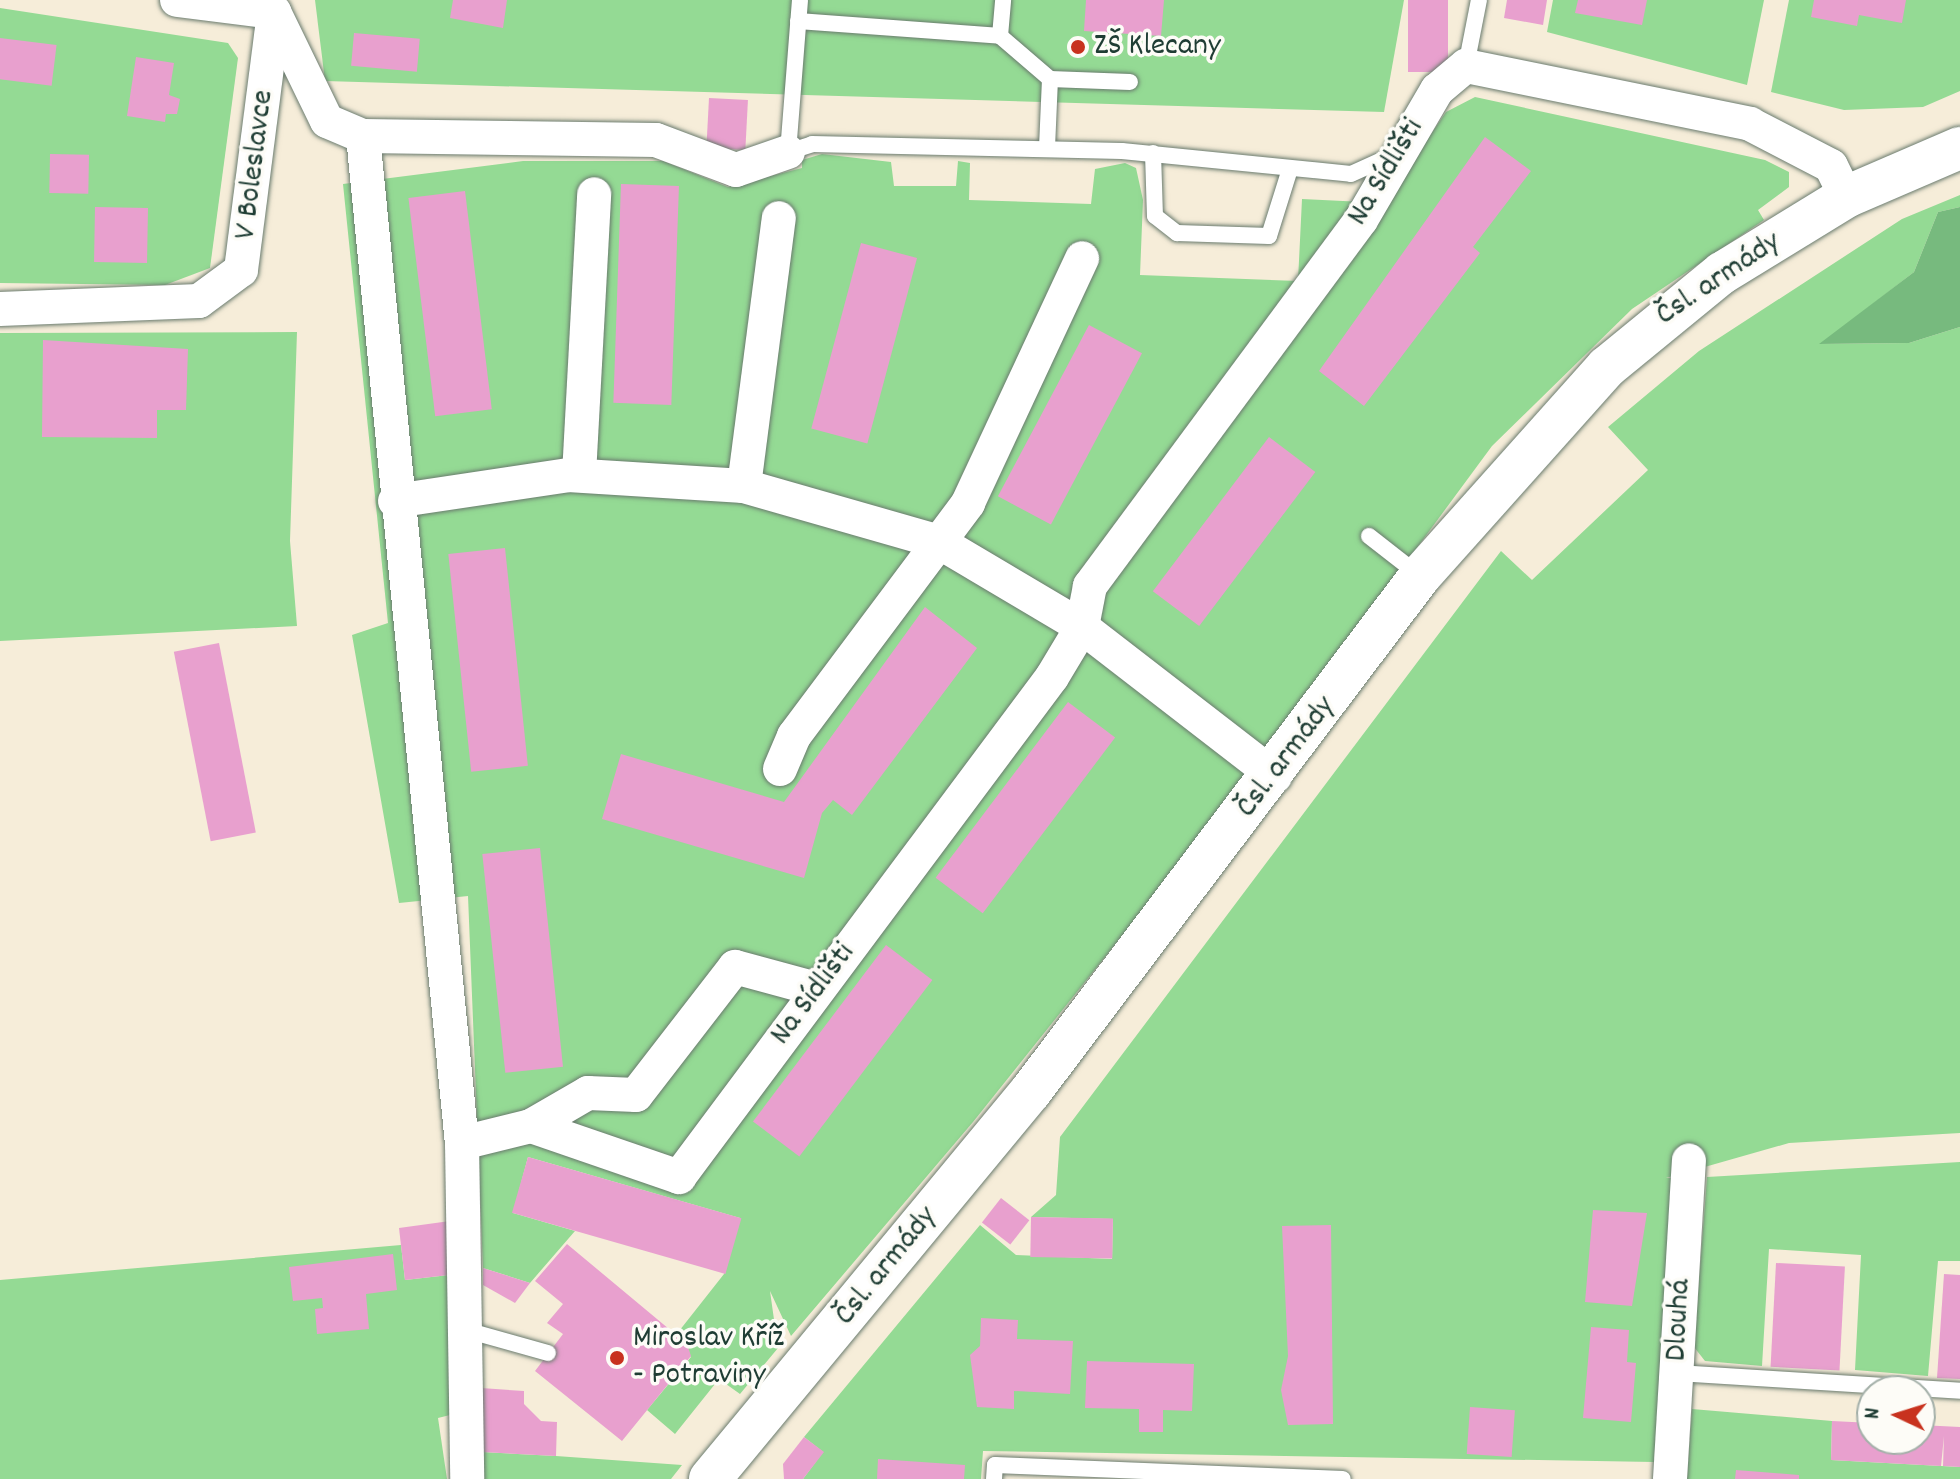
<!DOCTYPE html>
<html>
<head>
<meta charset="utf-8">
<style>
	body { margin:0 }
	#map { position:relative; width:1960px; height:1479px; overflow:hidden; background:#f6edd9; font-family:Dekko,sans-serif }
	div>[style] { position:absolute }
	.green>* { inset:0; background:#94da94 }
	.forest>* { inset:0; background:#77ba7e }
	.building>* { inset:0; background:#e8a0ce; transform-origin:0 0 }
	.roads { filter:drop-shadow(0 0 2px #6a7b6e) drop-shadow(0 0 2px #6a7b6e) }
	.service>* { height:16px; margin:-8px; padding:0 8px; transform-origin:8px; border-radius:8px; background:#fff }
	.minor>* { height:34px; margin:-17px; padding:0 17px; transform-origin:17px; border-radius:17px; background:#fff }
	.tertiary>* { height:42px; margin:-21px; padding:0 21px; transform-origin:21px; border-radius:21px; background:#fff }
	.dots>* { width:22px; height:22px; translate:-50% -50%; box-sizing:border-box; border:4px solid #fdfcf7; border-radius:50% }
	span { translate:-50% -50%; white-space:nowrap; text-align:center; line-height:1.15; -webkit-text-stroke:7px #fdfcf7; paint-order:stroke }
	.poi-label { font-size:32px; color:#1f3d34 }
	.left { translate:0 -50%; text-align:left }
	.street-label { font-size:32px; color:#1f3d34 }
	.north { position:absolute; left:1856px; top:1375px; width:80px; height:80px; box-sizing:border-box; background:#fdfcf7; border:2px solid #a4b0a9; border-radius:50%; rotate:274deg; font-size:22px; font-weight:700; line-height:32px; text-align:center; color:#1f3d34 }
	.north::after { content:''; display:block; margin:auto; width:28px; height:36px; background:#c8321e; clip-path:polygon(50% 0,100% 100%,50% 72%,0 100%) }
</style>
</head>
<body>
<div id="map">
	<div class="green">
		<i style="clip-path:polygon(315px 0,1404px 0,1384px 112px,325px 81px)"></i>
		<i style="clip-path:polygon(1553px 0,1764px 0,1747px 85px,1547px 32px)"></i>
		<i style="clip-path:polygon(1789px 0,1960px 0,1960px 91px,1923px 107px,1844px 110px,1771px 92px)"></i>
		<i style="clip-path:polygon(0 8px,228px 43px,238px 58px,210px 268px,165px 285px,0 283px)"></i>
		<i style="clip-path:polygon(1475px 97px,1765px 160px,1789px 172px,1789px 187px,1758px 210px,1764px 220px,1632px 309px,1492px 446px,1236px 793px,973px 1122px,791px 1336px,770px 1291px,778px 1348px,740px 1394px,719px 1379px,675px 1434px,647px 1410px,691px 1357px,672px 1340px,724px 1274px,740px 1218px,528px 1157px,513px 1213px,575px 1231px,530px 1283px,483px 1268px,468px 896px,399px 903px,352px 635px,388px 623px,343px 184px,523px 161px,663px 161px,728px 187px,802px 168px,802px 160px,822px 154px,891px 162px,894px 186px,956px 186px,958px 161px,970px 163px,969px 200px,1091px 204px,1095px 169px,1125px 163px,1136px 168px,1143px 200px,1140px 275px,1298px 281px,1302px 199px,1384px 203px,1446px 112px)"></i>
		<i style="clip-path:polygon(1960px 195px,1960px 207px,1938px 212px,1914px 272px,1821px 344px,1909px 343px,1960px 327px,1960px 1133px,1789px 1143px,1666px 1178px,1676px 1178px,1654px 1462px,983px 1451px,981px 1479px,803px 1479px,823px 1452px,804px 1437px,980px 1225px,1016px 1255px,1112px 1259px,1113px 1219px,1031px 1217px,1056px 1195px,1060px 1137px,1501px 551px,1532px 580px,1648px 470px,1608px 427px,1699px 351px,1902px 219px)"></i>
		<i style="clip-path:polygon(297px 332px,290px 541px,297px 626px,0 641px,0 333px)"></i>
		<i style="clip-path:polygon(1960px 1162px,1960px 1261px,1938px 1261px,1928px 1376px,1855px 1370px,1861px 1255px,1769px 1249px,1762px 1366px,1705px 1361px,1694px 1347px,1707px 1177px)"></i>
		<i style="clip-path:polygon(401px 1245px,405px 1280px,449px 1275px,450px 1415px,438px 1418px,447px 1479px,0 1479px,0 1280px)"></i>
		<i style="clip-path:polygon(1692px 1409px,1832px 1421px,1831px 1460px,1960px 1467px,1960px 1479px,1687px 1479px)"></i>
		<i style="clip-path:polygon(482px 1452px,556px 1456px,682px 1465px,671px 1479px,482px 1479px)"></i>
	</div>
	<div class="forest">
		<i style="clip-path:polygon(1960px 207px,1960px 327px,1909px 343px,1819px 344px,1914px 272px,1938px 212px)"></i>
	</div>
	<div class="building">
		<i style="clip-path:polygon(453px 0,507px 0,503px 28px,450px 18px)"></i>
		<i style="clip-path:polygon(1086px 0,1164px 0,1161px 36px,1084px 31px)"></i>
		<i style="left:1408px;top:0;width:40px;height:72px"></i>
		<i style="clip-path:polygon(1507px 0,1547px 0,1543px 25px,1504px 18px)"></i>
		<i style="clip-path:polygon(1578px 0,1647px 0,1642px 25px,1575px 13px)"></i>
		<i style="clip-path:polygon(1814px 0,1906px 0,1902px 23px,1859px 15px,1857px 26px,1811px 17px)"></i>
		<i style="left:354px;top:33px;width:66px;height:33px;rotate:5deg"></i>
		<i style="left:0;top:38px;width:57px;height:41px;rotate:7deg"></i>
		<i style="clip-path:polygon(136px 57px,174px 63px,169px 95px,180px 99px,177px 114px,166px 114px,165px 122px,127px 116px)"></i>
		<i style="left:709px;top:98px;width:39px;height:50px;rotate:3deg"></i>
		<i style="clip-path:polygon(1485px 137px,1531px 171px,1473px 247px,1480px 253px,1364px 406px,1319px 371px)"></i>
		<i style="left:50px;top:154px;width:39px;height:39px;rotate:1deg"></i>
		<i style="left:621px;top:184px;width:58px;height:219px;rotate:2deg"></i>
		<i style="left:465px;top:191px;width:220px;height:57px;rotate:83deg"></i>
		<i style="left:95px;top:207px;width:53px;height:55px;rotate:1deg"></i>
		<i style="left:861px;top:243px;width:58px;height:192px;rotate:15deg"></i>
		<i style="left:1089px;top:325px;width:60px;height:194px;rotate:28deg"></i>
		<i style="clip-path:polygon(43px 340px,188px 349px,186px 410px,157px 410px,157px 438px,42px 437px)"></i>
		<i style="left:1269px;top:437px;width:58px;height:193px;rotate:37deg"></i>
		<i style="left:505px;top:548px;width:219px;height:57px;rotate:84deg"></i>
		<i style="clip-path:polygon(925px 607px,977px 648px,852px 815px,833px 800px,822px 813px,804px 878px,602px 819px,621px 754px,784px 802px)"></i>
		<i style="left:219px;top:643px;width:193px;height:46px;rotate:79deg"></i>
		<i style="left:1068px;top:702px;width:59px;height:220px;rotate:37deg"></i>
		<i style="left:540px;top:848px;width:220px;height:58px;rotate:84deg"></i>
		<i style="left:886px;top:945px;width:58px;height:221px;rotate:37deg"></i>
		<i style="left:528px;top:1157px;width:222px;height:58px;rotate:16deg"></i>
		<i style="left:1001px;top:1198px;width:36px;height:31px;rotate:38deg"></i>
		<i style="clip-path:polygon(1593px 1210px,1647px 1213px,1632px 1306px,1585px 1302px)"></i>
		<i style="left:1031px;top:1217px;width:82px;height:40px;rotate:1deg"></i>
		<i style="clip-path:polygon(450px 1221px,449px 1275px,405px 1280px,399px 1228px)"></i>
		<i style="clip-path:polygon(1331px 1225px,1333px 1424px,1288px 1425px,1281px 1390px,1288px 1356px,1282px 1226px)"></i>
		<i style="clip-path:polygon(567px 1244px,687px 1344px,691px 1356px,622px 1441px,535px 1371px,563px 1334px,547px 1323px,563px 1304px,535px 1281px)"></i>
		<i style="clip-path:polygon(393px 1254px,397px 1290px,366px 1294px,369px 1329px,317px 1334px,315px 1309px,323px 1308px,322px 1298px,293px 1301px,289px 1267px)"></i>
		<i style="left:1776px;top:1263px;width:69px;height:104px;rotate:3deg"></i>
		<i style="clip-path:polygon(483px 1268px,530px 1283px,515px 1303px,483px 1285px)"></i>
		<i style="clip-path:polygon(1944px 1274px,1960px 1275px,1960px 1379px,1937px 1378px)"></i>
		<i style="clip-path:polygon(981px 1318px,1018px 1320px,1017px 1339px,1073px 1341px,1070px 1394px,1014px 1391px,1014px 1409px,977px 1407px,970px 1355px,980px 1346px)"></i>
		<i style="clip-path:polygon(1591px 1327px,1629px 1330px,1627px 1362px,1636px 1363px,1631px 1422px,1583px 1418px)"></i>
		<i style="clip-path:polygon(1087px 1361px,1194px 1364px,1192px 1411px,1163px 1410px,1163px 1432px,1139px 1432px,1139px 1409px,1085px 1408px)"></i>
		<i style="clip-path:polygon(481px 1388px,524px 1391px,524px 1404px,541px 1421px,557px 1422px,556px 1456px,482px 1452px)"></i>
		<i style="left:1470px;top:1407px;width:45px;height:47px;rotate:4deg"></i>
		<i style="clip-path:polygon(1832px 1421px,1872px 1423px,1872px 1439px,1920px 1439px,1920px 1425px,1960px 1427px,1960px 1467px,1943px 1466px,1944px 1436px,1941px 1466px,1831px 1460px)"></i>
		<i style="clip-path:polygon(804px 1437px,824px 1452px,803px 1479px,784px 1479px,783px 1464px)"></i>
		<i style="clip-path:polygon(878px 1459px,965px 1465px,964px 1479px,877px 1479px)"></i>
		<i style="clip-path:polygon(1736px 1470px,1799px 1475px,1799px 1479px,1735px 1479px)"></i>
	</div>
	<div class="roads">
		<div class="service">
			<i style="left:800px;top:0;width:152px;rotate:94.5deg"></i>
			<i style="left:788px;top:152px;width:25px;rotate:-18deg"></i>
			<i style="left:812px;top:144px;width:310px;rotate:1.3deg"></i>
			<i style="left:1122px;top:151px;width:230px;rotate:5.7deg"></i>
			<i style="left:1351px;top:174px;width:46px;rotate:-24.3deg"></i>
			<i style="left:798px;top:21px;width:203px;rotate:4.2deg"></i>
			<i style="left:1000px;top:36px;width:36px;rotate:-85deg"></i>
			<i style="left:1000px;top:36px;width:66px;rotate:40.7deg"></i>
			<i style="left:1050px;top:79px;width:70px;rotate:92.5deg"></i>
			<i style="left:1466px;top:66px;width:67px;rotate:-78.9deg"></i>
			<i style="left:1050px;top:79px;width:80px;rotate:2.1deg"></i>
			<i style="left:1153px;top:153px;width:63px;rotate:88.2deg"></i>
			<i style="left:1155px;top:216px;width:28px;rotate:38deg"></i>
			<i style="left:1177px;top:233px;width:92px;rotate:1.9deg"></i>
			<i style="left:1269px;top:236px;width:70px;rotate:-72.6deg"></i>
			<i style="left:1369px;top:536px;width:63px;rotate:38deg"></i>
			<i style="left:466px;top:1330px;width:85px;rotate:15.7deg"></i>
			<i style="left:1677px;top:1373px;width:284px;rotate:3.6deg"></i>
			<i style="left:994px;top:1479px;width:14px;rotate:-86deg"></i>
			<i style="left:995px;top:1465px;width:348px;rotate:2.3deg"></i>
		</div>
		<div class="minor">
			<i style="left:177px;top:0;width:98px;rotate:7.1deg"></i>
			<i style="left:274px;top:12px;width:121px;rotate:64.1deg"></i>
			<i style="left:327px;top:121px;width:39px;rotate:23deg"></i>
			<i style="left:363px;top:136px;width:293px;rotate:0.8deg"></i>
			<i style="left:656px;top:140px;width:85px;rotate:20.6deg"></i>
			<i style="left:736px;top:170px;width:55px;rotate:-19.1deg"></i>
			<i style="left:363px;top:136px;width:1012px;rotate:84.39deg"></i>
			<i style="left:462px;top:1143px;width:336px;rotate:89.1deg"></i>
			<i style="left:0;top:309px;width:199px;rotate:-2.3deg"></i>
			<i style="left:199px;top:301px;width:52px;rotate:-36.4deg"></i>
			<i style="left:241px;top:270px;width:260px;rotate:-82.7deg"></i>
			<i style="left:579px;top:475px;width:281px;rotate:-86.9deg"></i>
			<i style="left:744px;top:486px;width:270px;rotate:-82.6deg"></i>
			<i style="left:395px;top:501px;width:175px;rotate:-8.5deg"></i>
			<i style="left:568px;top:475px;width:176px;rotate:3.6deg"></i>
			<i style="left:744px;top:486px;width:203px;rotate:16deg"></i>
			<i style="left:939px;top:542px;width:166px;rotate:30.7deg"></i>
			<i style="left:1082px;top:627px;width:244px;rotate:37.7deg"></i>
			<i style="left:780px;top:769px;width:36px;rotate:-67deg"></i>
			<i style="left:794px;top:736px;width:291px;rotate:-53.2deg"></i>
			<i style="left:968px;top:503px;width:270px;rotate:-65deg"></i>
			<i style="left:531px;top:1126px;width:66px;rotate:-30.1deg"></i>
			<i style="left:588px;top:1093px;width:48px;rotate:2.4deg"></i>
			<i style="left:636px;top:1095px;width:162px;rotate:-52.3deg"></i>
			<i style="left:735px;top:967px;width:84px;rotate:15.2deg"></i>
			<i style="left:462px;top:1143px;width:71px;rotate:-13.8deg"></i>
			<i style="left:531px;top:1126px;width:157px;rotate:19deg"></i>
			<i style="left:679px;top:1177px;width:624px;rotate:-53.28deg"></i>
			<i style="left:1052px;top:677px;width:58px;rotate:-59deg"></i>
			<i style="left:1082px;top:627px;width:42px;rotate:-79deg"></i>
			<i style="left:1090px;top:586px;width:455px;rotate:-53.5deg"></i>
			<i style="left:1361px;top:220px;width:151px;rotate:-59.7deg"></i>
			<i style="left:1437px;top:90px;width:38px;rotate:-40deg"></i>
			<i style="left:1466px;top:66px;width:290px;rotate:11.5deg"></i>
			<i style="left:1750px;top:124px;width:91px;rotate:27.4deg"></i>
			<i style="left:1831px;top:166px;width:34px;rotate:64deg"></i>
			<i style="left:1670px;top:1479px;width:319px;rotate:-86.6deg"></i>
		</div>
		<div class="tertiary">
			<i style="left:710px;top:1479px;width:504px;rotate:-50.4deg"></i>
			<i style="left:1031px;top:1091px;width:645px;rotate:-52.93deg"></i>
			<i style="left:1420px;top:576px;width:280px;rotate:-48.2deg"></i>
			<i style="left:1607px;top:367px;width:149px;rotate:-39.3deg"></i>
			<i style="left:1722px;top:273px;width:145px;rotate:-31.5deg"></i>
			<i style="left:1846px;top:197px;width:124px;rotate:-23.3deg"></i>
		</div>
	</div>
	<div class="dots">
		<i style="left:1078px;top:47px;background:#c8321e"></i>
		<i style="left:617px;top:1358px;background:#c8321e"></i>
	</div>
	<div class="poi-label">
		<span class="left" style="left:1094px;top:47px">ZŠ Klecany</span>
		<span class="left" style="left:633px;top:1358px">Miroslav Kříž<br>- Potraviny</span>
	</div>
	<div class="street-label">
		<span style="left:256px;top:165px;rotate:-83deg">V Boleslavce</span>
		<span style="left:1387px;top:173px;rotate:-59deg">Na Sídlišti</span>
		<span style="left:1719px;top:280px;rotate:-34deg">Čsl. armády</span>
		<span style="left:1287px;top:758px;rotate:-53deg">Čsl. armády</span>
		<span style="left:814px;top:995px;rotate:-53deg">Na Sídlišti</span>
		<span style="left:887px;top:1267px;rotate:-51deg">Čsl. armády</span>
		<span style="left:1680px;top:1320px;rotate:-87deg">Dlouhá</span>
	</div>
	<div class="north">N</div>
</div>
</body>
</html>
